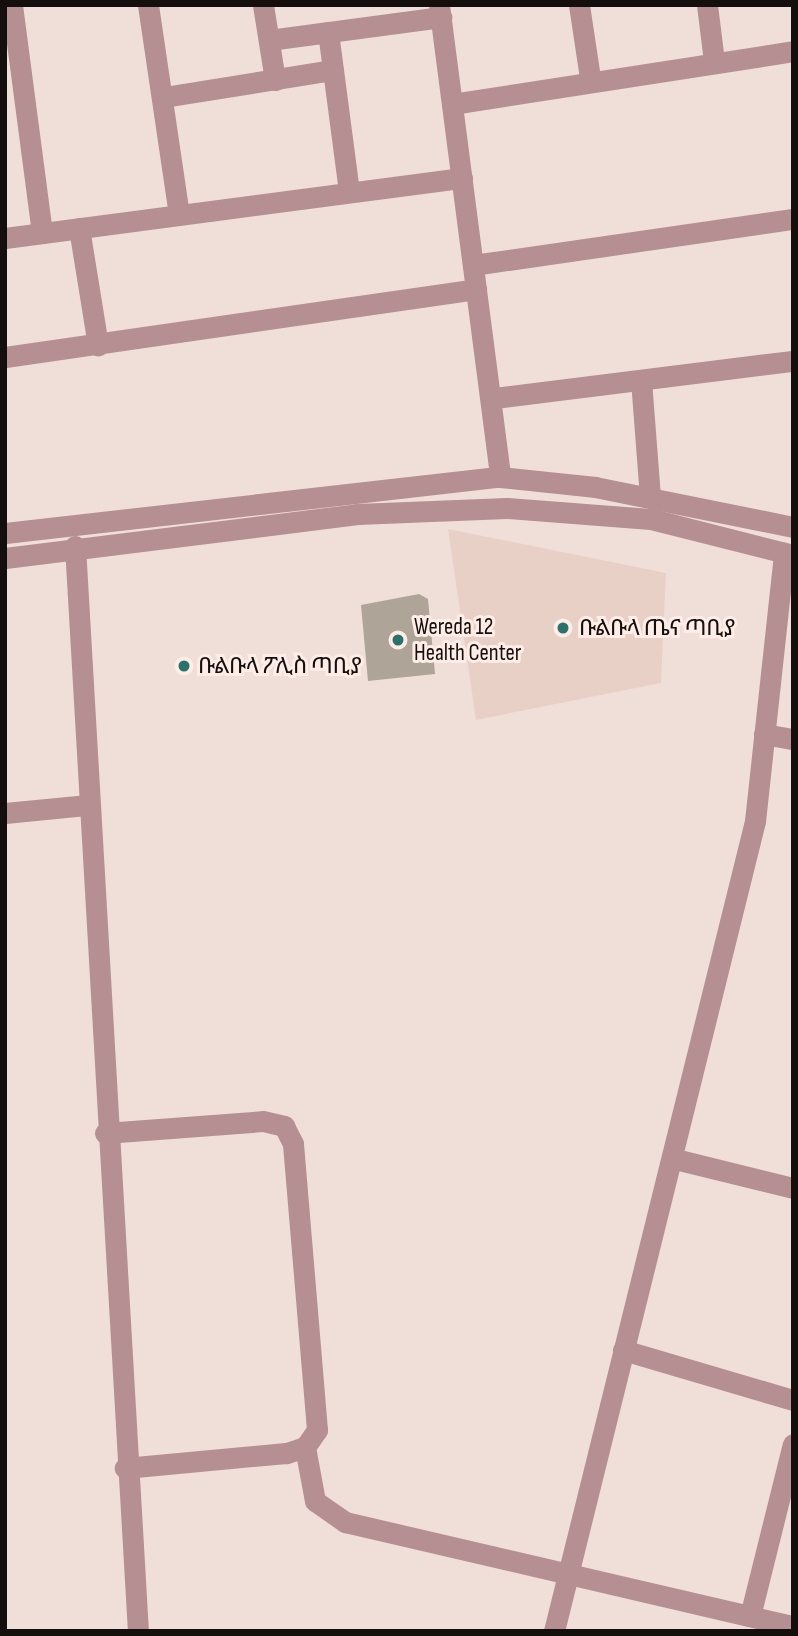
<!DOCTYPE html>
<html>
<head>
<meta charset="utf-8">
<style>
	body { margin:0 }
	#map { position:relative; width:798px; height:1636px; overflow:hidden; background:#f0dfd9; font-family:"Sofia Sans Condensed","Noto Sans Ethiopic",sans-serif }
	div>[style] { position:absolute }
	.built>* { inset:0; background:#e9d0c7 }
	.building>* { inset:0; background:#aea498 }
	.minor>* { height:21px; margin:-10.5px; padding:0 10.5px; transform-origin:10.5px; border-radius:10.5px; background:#b68f92 }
	.dots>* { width:19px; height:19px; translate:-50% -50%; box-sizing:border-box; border:4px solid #fdede6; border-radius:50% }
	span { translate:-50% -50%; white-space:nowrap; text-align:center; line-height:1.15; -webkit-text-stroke:6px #fdede6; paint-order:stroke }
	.poi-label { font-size:23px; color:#140f0d }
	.left { translate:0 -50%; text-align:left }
	.frame { position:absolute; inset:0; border:7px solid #140f0d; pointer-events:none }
</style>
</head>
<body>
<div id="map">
	<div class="built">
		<i style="clip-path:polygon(448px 529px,666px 573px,661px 683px,476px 720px)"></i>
	</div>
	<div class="building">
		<i style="clip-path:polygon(419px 594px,428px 599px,435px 674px,368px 681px,361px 605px)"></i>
	</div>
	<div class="minor">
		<i style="left:12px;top:5px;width:230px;rotate:82.5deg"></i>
		<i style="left:148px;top:5px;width:212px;rotate:81.6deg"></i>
		<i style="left:263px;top:5px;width:76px;rotate:80.9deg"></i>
		<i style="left:439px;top:5px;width:476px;rotate:82.6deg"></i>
		<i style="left:579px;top:5px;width:74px;rotate:81.4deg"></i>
		<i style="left:707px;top:5px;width:56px;rotate:82.9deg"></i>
		<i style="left:328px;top:32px;width:161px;rotate:82.5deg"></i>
		<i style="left:269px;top:40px;width:174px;rotate:-7.6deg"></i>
		<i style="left:164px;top:97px;width:171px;rotate:-9.1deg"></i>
		<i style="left:452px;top:104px;width:345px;rotate:-8.8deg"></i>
		<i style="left:79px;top:228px;width:119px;rotate:80.8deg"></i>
		<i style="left:5px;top:238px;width:461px;rotate:-7.5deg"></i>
		<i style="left:473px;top:265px;width:323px;rotate:-8.2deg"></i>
		<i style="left:5px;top:357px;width:476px;rotate:-8.2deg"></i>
		<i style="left:641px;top:380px;width:118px;rotate:85.6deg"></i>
		<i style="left:494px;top:398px;width:301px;rotate:-7.1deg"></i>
		<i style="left:5px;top:533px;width:498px;rotate:-6.5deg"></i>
		<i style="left:500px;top:477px;width:96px;rotate:6deg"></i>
		<i style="left:595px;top:487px;width:202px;rotate:11.4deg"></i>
		<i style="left:75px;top:546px;width:1087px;rotate:86.68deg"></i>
		<i style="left:5px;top:558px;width:355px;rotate:-7.1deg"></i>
		<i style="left:357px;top:514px;width:150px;rotate:-2.3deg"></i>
		<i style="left:507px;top:508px;width:144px;rotate:4.4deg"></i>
		<i style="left:651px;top:519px;width:146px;rotate:14.2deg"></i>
		<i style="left:764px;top:734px;width:29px;rotate:10deg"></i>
		<i style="left:5px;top:813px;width:81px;rotate:-5.6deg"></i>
		<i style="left:105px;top:1133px;width:158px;rotate:-4.3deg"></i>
		<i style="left:263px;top:1121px;width:22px;rotate:13deg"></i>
		<i style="left:284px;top:1126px;width:20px;rotate:63deg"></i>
		<i style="left:293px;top:1144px;width:287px;rotate:85.2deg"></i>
		<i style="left:317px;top:1430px;width:21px;rotate:125deg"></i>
		<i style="left:305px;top:1447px;width:20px;rotate:162deg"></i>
		<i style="left:286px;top:1453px;width:162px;rotate:174.7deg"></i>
		<i style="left:675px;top:1159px;width:122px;rotate:13.8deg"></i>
		<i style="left:623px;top:1350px;width:177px;rotate:16.4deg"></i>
		<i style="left:305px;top:1447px;width:55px;rotate:79.5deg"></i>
		<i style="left:315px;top:1501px;width:37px;rotate:35deg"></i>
		<i style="left:345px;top:1522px;width:460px;rotate:13.1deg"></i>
		<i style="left:750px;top:1616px;width:177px;rotate:-76deg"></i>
		<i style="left:554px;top:1631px;width:835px;rotate:-76.06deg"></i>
		<i style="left:755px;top:821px;width:270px;rotate:-83.8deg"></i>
	</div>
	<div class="dots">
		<i style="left:563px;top:628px;background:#2a736d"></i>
		<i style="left:398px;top:640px;background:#2a736d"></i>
		<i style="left:184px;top:666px;background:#2a736d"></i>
	</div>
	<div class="poi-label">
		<span class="left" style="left:414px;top:640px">Wereda 12<br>Health Center</span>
		<span class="left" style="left:579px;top:628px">ቡልቡላ ጤና ጣቢያ</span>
		<span class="left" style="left:198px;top:666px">ቡልቡላ ፖሊስ ጣቢያ</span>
	</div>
	<div class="frame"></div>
</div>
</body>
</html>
